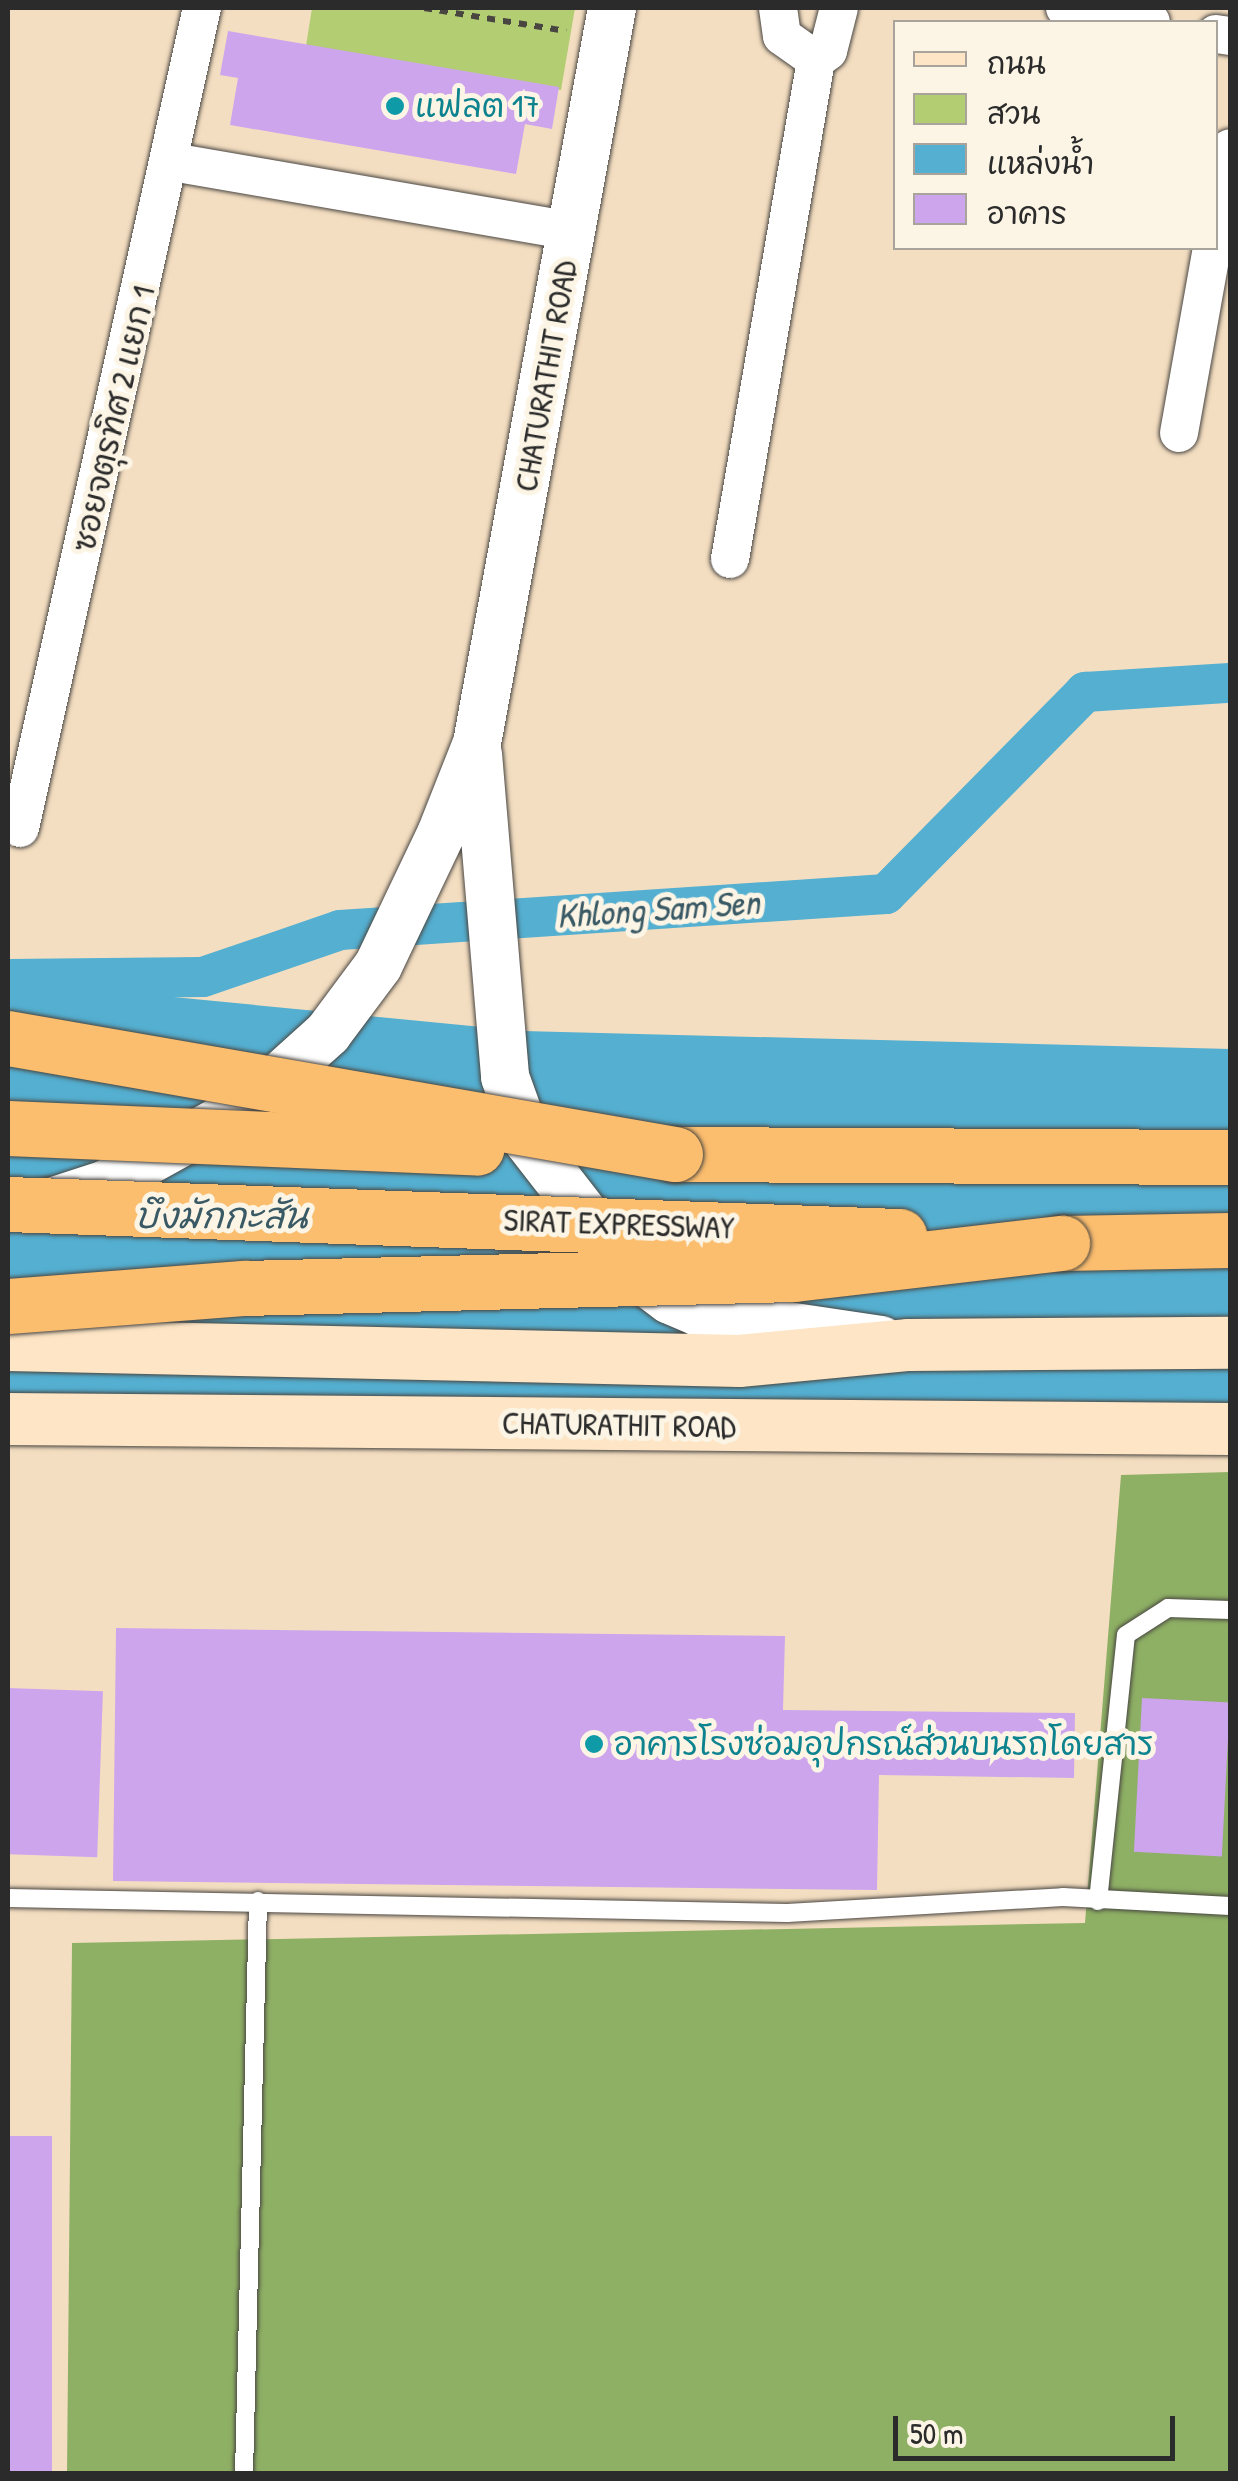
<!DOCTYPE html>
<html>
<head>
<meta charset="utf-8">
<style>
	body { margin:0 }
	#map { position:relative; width:1238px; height:2481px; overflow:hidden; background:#f4dec1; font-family:"Patrick Hand","Playpen Sans Thai",sans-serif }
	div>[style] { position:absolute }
	.green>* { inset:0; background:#b3cd72 }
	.forest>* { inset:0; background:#8eb064 }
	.water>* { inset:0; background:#54afd1 }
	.canal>* { height:40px; margin:-20px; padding:0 20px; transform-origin:20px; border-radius:20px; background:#54afd1 }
	.building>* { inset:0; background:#cda5ed; transform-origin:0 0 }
	.path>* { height:6px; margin-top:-3px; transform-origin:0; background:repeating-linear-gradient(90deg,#494642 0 8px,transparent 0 16px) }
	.roads { filter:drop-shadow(0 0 2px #494642) drop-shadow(0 0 2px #494642) }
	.service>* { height:18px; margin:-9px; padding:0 9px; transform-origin:9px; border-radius:9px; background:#fff }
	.minor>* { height:38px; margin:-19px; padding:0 19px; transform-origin:19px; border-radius:19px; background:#fff }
	.tertiary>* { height:48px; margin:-24px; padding:0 24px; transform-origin:24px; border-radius:24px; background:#fff }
	.secondary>* { height:52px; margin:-26px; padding:0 26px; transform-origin:26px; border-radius:26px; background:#fde5c5 }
	.motorway>* { height:55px; margin:-27.5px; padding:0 27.5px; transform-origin:27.5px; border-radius:27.5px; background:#fbbd6e }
	.bridges { filter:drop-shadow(0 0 2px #494642) drop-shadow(0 0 2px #494642) }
	.motorway-bridge>* { height:55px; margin:-27.5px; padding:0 27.5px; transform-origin:27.5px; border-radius:27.5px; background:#fbbd6e }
	.dots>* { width:28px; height:28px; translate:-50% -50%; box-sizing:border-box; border:5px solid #fcf5e5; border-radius:50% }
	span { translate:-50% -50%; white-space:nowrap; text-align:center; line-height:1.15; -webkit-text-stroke:10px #fcf5e5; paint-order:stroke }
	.culture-label { font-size:32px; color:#0d838f }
	.left { translate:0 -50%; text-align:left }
	.street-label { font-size:32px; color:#2b2b2b }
	.water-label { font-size:35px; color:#395965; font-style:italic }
	.frame { position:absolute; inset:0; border:10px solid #2b2b2b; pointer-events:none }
	.legend { position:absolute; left:893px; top:20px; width:325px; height:230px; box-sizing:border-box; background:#fcf5e5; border:2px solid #a8a49b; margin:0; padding:12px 18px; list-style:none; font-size:30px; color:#2b2b2b }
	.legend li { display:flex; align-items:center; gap:20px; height:50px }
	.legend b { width:50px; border:2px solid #a8a49b }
	.scale { position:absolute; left:893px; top:2416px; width:282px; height:45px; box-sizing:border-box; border:5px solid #2b2b2b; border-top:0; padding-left:12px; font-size:30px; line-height:35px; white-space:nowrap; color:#2b2b2b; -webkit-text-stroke:8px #fcf5e5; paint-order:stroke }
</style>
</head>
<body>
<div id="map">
	<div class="green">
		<i style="clip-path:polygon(312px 8px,575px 8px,561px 90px,306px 46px)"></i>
	</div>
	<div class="forest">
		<i style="clip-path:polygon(1230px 1472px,1230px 2473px,67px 2474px,72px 1943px,1085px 1923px,1121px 1475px)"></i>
	</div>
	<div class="water">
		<i style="clip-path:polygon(8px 981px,523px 1031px,1230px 1049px,1230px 1440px,8px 1429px)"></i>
	</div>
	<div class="canal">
		<i style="left:8px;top:979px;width:195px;rotate:-0.6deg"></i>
		<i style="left:203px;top:977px;width:145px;rotate:-18.9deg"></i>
		<i style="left:340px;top:930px;width:547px;rotate:-3.77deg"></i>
		<i style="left:886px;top:894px;width:284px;rotate:-45.4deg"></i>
		<i style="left:1085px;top:692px;width:145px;rotate:-3.6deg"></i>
	</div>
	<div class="building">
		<i style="clip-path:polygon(228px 31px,559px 87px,552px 129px,525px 124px,516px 174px,230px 125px,238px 78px,220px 75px)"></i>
		<i style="clip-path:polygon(116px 1628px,785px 1636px,783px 1710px,1075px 1713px,1074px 1778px,879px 1775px,877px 1890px,113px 1881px)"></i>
		<i style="left:8px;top:1688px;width:95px;height:166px;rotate:2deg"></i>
		<i style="left:1142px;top:1698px;width:88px;height:154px;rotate:3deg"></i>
		<i style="left:8px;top:2136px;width:44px;height:338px"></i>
	</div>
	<div class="path">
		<i style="left:424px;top:8px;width:144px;rotate:9.2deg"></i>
	</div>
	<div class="roads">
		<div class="service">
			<i style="left:8px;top:1898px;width:779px;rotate:1.1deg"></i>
			<i style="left:787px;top:1913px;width:276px;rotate:-3.3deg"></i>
			<i style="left:1063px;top:1897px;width:167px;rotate:3.1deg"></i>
			<i style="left:1098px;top:1901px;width:267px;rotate:-84deg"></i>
			<i style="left:1126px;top:1635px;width:50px;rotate:-32.7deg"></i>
			<i style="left:1168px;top:1608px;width:62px;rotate:1.8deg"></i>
			<i style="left:244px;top:2474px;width:573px;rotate:-88.6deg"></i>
		</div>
		<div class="minor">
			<i style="left:778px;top:8px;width:28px;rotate:82deg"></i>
			<i style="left:782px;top:36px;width:42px;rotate:35.2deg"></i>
			<i style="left:816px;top:60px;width:15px;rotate:-37deg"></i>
			<i style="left:828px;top:51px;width:44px;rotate:-75.7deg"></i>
			<i style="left:1065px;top:8px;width:87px;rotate:9.2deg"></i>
			<i style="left:1216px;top:34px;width:14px;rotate:8deg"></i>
			<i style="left:172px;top:162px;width:406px;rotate:9.8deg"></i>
			<i style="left:1216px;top:231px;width:84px;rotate:-80.4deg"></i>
			<i style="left:1179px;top:433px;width:188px;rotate:-79.9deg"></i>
			<i style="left:730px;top:559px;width:506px;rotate:-80.22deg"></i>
			<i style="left:20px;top:828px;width:840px;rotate:-77.49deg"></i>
		</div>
		<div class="tertiary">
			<i style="left:478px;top:754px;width:324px;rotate:85.2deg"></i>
			<i style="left:505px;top:1077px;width:68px;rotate:70.2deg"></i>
			<i style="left:528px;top:1141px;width:158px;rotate:52.2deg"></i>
			<i style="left:625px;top:1266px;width:56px;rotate:37.1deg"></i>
			<i style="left:670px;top:1300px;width:33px;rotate:23deg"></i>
			<i style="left:700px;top:1313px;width:183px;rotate:8.5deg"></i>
			<i style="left:51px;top:1202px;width:58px;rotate:-18.1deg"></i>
			<i style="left:106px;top:1184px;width:161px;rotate:-29deg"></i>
			<i style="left:247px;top:1106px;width:109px;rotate:-42deg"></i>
			<i style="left:328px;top:1033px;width:84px;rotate:-53.3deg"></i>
			<i style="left:378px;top:966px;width:146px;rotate:-64.5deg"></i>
			<i style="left:441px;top:834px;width:98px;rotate:-68.4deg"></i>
			<i style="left:477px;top:743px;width:747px;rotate:-79.59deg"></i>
		</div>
		<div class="secondary">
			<i style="left:8px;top:1345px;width:731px;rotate:1.25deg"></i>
			<i style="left:739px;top:1361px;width:171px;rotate:-5.4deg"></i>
			<i style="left:909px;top:1345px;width:321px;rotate:-0.4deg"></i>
			<i style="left:8px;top:1419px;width:1222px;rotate:0.47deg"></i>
		</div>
		<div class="motorway">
			<i style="left:675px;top:1154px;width:555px;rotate:0.31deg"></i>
			<i style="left:1062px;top:1243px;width:168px;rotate:-1deg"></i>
		</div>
	</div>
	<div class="bridges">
		<div class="motorway-bridge">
			<i style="left:8px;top:1038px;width:677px;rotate:9.87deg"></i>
			<i style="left:8px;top:1128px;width:469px;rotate:2.4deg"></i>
			<i style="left:8px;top:1204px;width:892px;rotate:2.06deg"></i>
			<i style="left:8px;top:1306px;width:237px;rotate:-4.4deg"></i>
			<i style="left:244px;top:1288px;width:549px;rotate:-1.46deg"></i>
			<i style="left:793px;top:1274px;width:271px;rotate:-6.6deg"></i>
		</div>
	</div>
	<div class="dots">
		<i style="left:395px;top:106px;background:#0f9aa8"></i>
		<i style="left:594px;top:1744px;background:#0f9aa8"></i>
	</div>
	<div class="culture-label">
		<span class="left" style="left:415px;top:106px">แฟลต 17</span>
		<span class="left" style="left:614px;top:1744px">อาคารโรงซ่อมอุปกรณ์ส่วนบนรถโดยสาร</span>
	</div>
	<div class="street-label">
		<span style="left:546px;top:376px;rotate:-80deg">CHATURATHIT ROAD</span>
		<span style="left:114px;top:419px;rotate:-77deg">ซอยจตุรทิศ 2 แยก 1</span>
		<span style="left:619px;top:1224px;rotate:2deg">SIRAT EXPRESSWAY</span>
		<span style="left:619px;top:1425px;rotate:1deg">CHATURATHIT ROAD</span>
	</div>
	<div class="water-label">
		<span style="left:658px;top:909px;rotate:-4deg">Khlong Sam Sen</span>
		<span style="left:221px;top:1216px">บึงมักกะสัน</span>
	</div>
	<div class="frame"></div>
	<ul class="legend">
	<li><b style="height:12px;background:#fde5c5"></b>ถนน</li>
	<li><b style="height:28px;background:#b3cd72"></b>สวน</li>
	<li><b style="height:28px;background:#54afd1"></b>แหล่งน้ำ</li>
	<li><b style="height:28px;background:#cda5ed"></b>อาคาร</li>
	</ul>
	<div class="scale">50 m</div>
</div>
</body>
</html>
